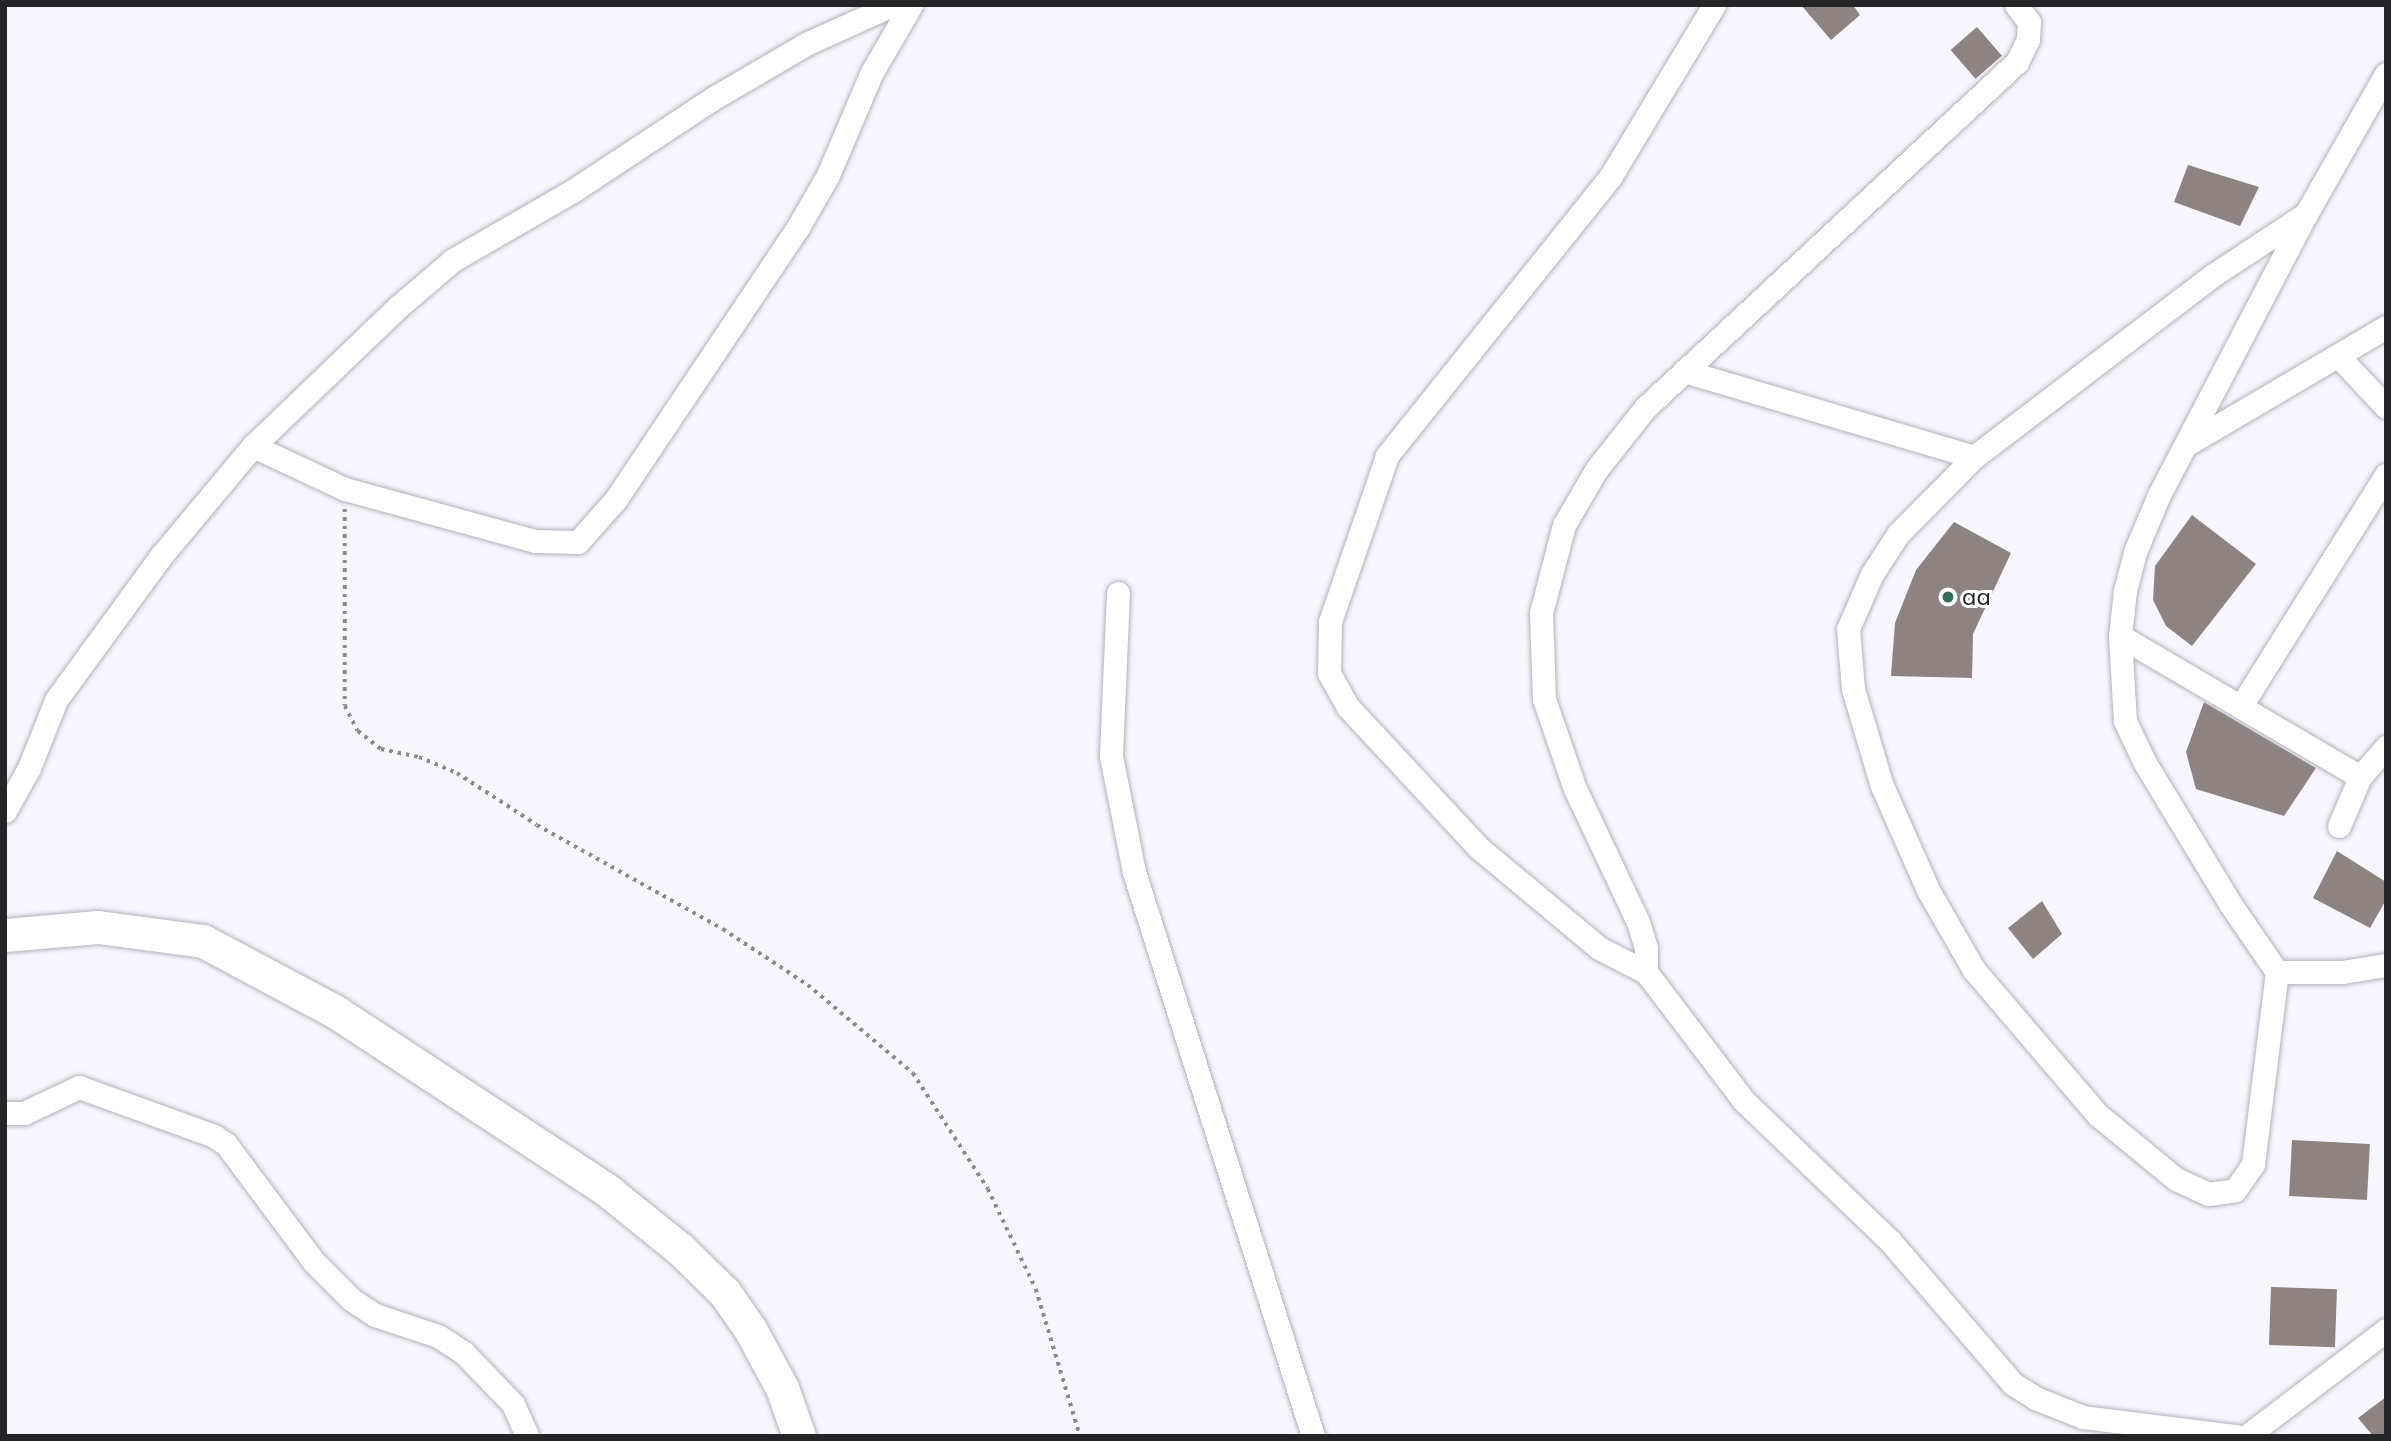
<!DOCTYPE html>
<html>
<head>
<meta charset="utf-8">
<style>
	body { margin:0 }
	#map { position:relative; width:2391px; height:1441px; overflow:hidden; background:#f7f5fe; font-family:Mulish,sans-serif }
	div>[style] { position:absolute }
	.building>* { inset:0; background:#8d8381; transform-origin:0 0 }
	.path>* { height:3.5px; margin-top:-1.75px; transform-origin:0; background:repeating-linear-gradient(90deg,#8b898f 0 3.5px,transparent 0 8.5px) }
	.roads { filter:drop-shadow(0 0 2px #b3b1ba) drop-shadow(0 0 2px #b3b1ba) }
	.street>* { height:23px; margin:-11.5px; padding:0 11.5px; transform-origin:11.5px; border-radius:11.5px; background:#fff }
	.secondary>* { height:33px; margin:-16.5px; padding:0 16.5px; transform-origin:16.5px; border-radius:16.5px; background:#fff }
	.dots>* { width:19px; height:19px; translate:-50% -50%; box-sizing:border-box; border:4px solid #fff; border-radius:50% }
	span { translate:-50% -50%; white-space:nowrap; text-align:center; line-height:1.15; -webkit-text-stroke:6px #fff; paint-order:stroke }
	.poi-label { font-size:24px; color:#252427 }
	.left { translate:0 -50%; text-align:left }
	.frame { position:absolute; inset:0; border:7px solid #252427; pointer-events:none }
</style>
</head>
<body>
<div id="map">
	<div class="building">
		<i style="clip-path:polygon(1801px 5px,1853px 5px,1860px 15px,1831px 40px)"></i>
		<i style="left:1977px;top:27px;width:38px;height:35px;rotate:49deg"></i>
		<i style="clip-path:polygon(2188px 165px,2259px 187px,2240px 226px,2174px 202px)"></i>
		<i style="clip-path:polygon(2192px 515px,2256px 564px,2192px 646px,2166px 626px,2153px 600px,2155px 566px)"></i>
		<i style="clip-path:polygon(1954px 522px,2011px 553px,1973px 634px,1972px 678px,1891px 676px,1895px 623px,1916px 570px)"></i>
		<i style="clip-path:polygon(2204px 702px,2316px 768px,2284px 816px,2196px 789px,2186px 752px)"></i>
		<i style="clip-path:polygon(2337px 851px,2386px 882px,2386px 900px,2370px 928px,2313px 898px)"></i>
		<i style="clip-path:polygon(2042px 901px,2062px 934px,2033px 959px,2008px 928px)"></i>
		<i style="left:2292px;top:1140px;width:78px;height:56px;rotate:3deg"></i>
		<i style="left:2271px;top:1287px;width:66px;height:58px;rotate:2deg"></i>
		<i style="clip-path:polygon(2386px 1397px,2386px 1436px,2373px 1436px,2358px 1418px)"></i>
	</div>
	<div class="path">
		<i style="left:345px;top:509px;width:197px;rotate:90deg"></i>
		<i style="left:345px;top:706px;width:28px;rotate:63deg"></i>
		<i style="left:358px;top:731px;width:29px;rotate:38deg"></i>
		<i style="left:381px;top:749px;width:39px;rotate:12deg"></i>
		<i style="left:419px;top:757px;width:41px;rotate:22.8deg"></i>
		<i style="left:457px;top:773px;width:95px;rotate:33deg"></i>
		<i style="left:537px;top:825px;width:213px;rotate:29.2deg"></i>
		<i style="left:723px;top:929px;width:102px;rotate:33.4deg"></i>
		<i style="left:808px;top:985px;width:137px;rotate:40deg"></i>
		<i style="left:913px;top:1073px;width:138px;rotate:57.1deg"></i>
		<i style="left:988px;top:1189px;width:111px;rotate:64.4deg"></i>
		<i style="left:1036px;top:1289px;width:153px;rotate:73.3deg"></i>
	</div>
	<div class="roads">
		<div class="street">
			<i style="left:1714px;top:5px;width:200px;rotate:121.1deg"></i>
			<i style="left:1611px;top:176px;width:359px;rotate:128.7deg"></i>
			<i style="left:1387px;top:456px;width:176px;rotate:109deg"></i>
			<i style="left:1330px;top:622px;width:51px;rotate:91.1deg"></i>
			<i style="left:1329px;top:673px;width:39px;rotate:61deg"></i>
			<i style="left:1348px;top:707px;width:192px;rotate:47.1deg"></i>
			<i style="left:1479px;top:848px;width:156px;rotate:39.8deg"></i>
			<i style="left:1599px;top:948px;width:53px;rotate:27.1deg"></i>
			<i style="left:1646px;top:972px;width:162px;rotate:52.8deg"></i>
			<i style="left:1744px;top:1101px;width:202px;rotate:43.8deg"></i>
			<i style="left:1890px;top:1241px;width:189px;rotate:49.3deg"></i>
			<i style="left:2013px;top:1384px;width:26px;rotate:32deg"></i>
			<i style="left:2035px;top:1398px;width:52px;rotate:21.6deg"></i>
			<i style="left:2083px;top:1417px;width:153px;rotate:7.1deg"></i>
			<i style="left:2306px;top:214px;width:111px;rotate:146.7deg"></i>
			<i style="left:2213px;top:275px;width:300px;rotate:142.7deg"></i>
			<i style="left:1974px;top:457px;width:108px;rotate:134.6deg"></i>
			<i style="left:1898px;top:534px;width:48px;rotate:123deg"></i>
			<i style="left:1872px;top:574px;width:60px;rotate:113.6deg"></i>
			<i style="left:1848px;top:629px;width:60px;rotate:85.2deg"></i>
			<i style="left:1853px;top:689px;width:101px;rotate:73.4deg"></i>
			<i style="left:1882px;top:786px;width:114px;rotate:66.1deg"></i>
			<i style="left:1928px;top:890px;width:92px;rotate:60.1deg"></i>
			<i style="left:1974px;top:970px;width:191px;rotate:49.5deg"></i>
			<i style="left:2098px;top:1115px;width:101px;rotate:39.4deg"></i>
			<i style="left:2176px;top:1179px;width:35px;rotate:25deg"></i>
			<i style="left:2208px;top:1194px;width:27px;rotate:-8deg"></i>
			<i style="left:2235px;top:1190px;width:32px;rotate:-55deg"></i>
			<i style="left:2253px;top:1164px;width:193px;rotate:-82.9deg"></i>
			<i style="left:2277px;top:972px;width:81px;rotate:-124.5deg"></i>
			<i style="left:2231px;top:905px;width:166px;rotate:-121.2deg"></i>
			<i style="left:2145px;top:763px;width:47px;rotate:-115.5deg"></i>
			<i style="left:2125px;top:721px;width:85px;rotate:-93.4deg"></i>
			<i style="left:2120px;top:636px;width:45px;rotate:-83.7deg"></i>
			<i style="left:2125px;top:591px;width:40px;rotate:-75.6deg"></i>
			<i style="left:2135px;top:552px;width:62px;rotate:-67.2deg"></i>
			<i style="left:2159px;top:495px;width:317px;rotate:-62.4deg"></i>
			<i style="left:2306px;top:214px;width:161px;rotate:-60.3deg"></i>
			<i style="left:2340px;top:358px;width:67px;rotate:46.8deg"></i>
			<i style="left:1684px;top:371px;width:302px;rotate:16.5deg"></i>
			<i style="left:2189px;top:443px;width:229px;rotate:-30.5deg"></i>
			<i style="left:253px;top:446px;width:102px;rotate:25.1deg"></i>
			<i style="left:345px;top:489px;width:197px;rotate:15.3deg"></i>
			<i style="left:535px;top:541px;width:43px;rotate:1.3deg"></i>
			<i style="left:578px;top:542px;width:57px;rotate:-48.5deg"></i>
			<i style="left:616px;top:499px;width:325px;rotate:-56.2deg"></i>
			<i style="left:797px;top:229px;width:62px;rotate:-60.1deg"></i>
			<i style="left:828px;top:175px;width:112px;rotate:-66.9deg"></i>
			<i style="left:872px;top:72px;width:78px;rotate:-59.8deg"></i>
			<i style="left:1118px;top:593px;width:163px;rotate:92.5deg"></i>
			<i style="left:1111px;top:756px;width:118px;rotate:78.8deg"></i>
			<i style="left:1134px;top:872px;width:592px;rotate:72.39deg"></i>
			<i style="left:2120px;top:636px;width:278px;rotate:30.4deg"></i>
			<i style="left:2241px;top:706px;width:273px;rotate:-57.9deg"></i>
			<i style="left:5px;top:811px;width:49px;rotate:-60.8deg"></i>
			<i style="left:29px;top:768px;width:73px;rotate:-68.3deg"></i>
			<i style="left:56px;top:700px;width:178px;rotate:-53.9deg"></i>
			<i style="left:161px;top:556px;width:143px;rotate:-50.1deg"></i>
			<i style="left:253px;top:446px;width:201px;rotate:-43.8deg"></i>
			<i style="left:398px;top:307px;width:72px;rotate:-40.5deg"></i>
			<i style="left:453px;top:260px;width:140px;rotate:-30deg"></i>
			<i style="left:574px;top:190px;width:165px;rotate:-33.4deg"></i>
			<i style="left:712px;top:99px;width:111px;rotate:-30.3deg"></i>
			<i style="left:808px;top:43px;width:92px;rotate:-24.3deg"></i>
			<i style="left:2339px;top:826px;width:53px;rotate:-66.8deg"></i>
			<i style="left:2360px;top:777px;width:40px;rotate:-49deg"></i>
			<i style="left:1646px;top:972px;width:24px;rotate:-90deg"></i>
			<i style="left:1646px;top:948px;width:27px;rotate:-107deg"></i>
			<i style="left:1638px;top:922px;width:147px;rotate:-115.3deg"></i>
			<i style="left:1575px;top:789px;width:95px;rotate:-109deg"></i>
			<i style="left:1544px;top:699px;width:86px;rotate:-92deg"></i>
			<i style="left:1541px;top:613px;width:91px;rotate:-75.4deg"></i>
			<i style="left:1564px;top:525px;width:64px;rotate:-59.8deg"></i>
			<i style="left:1596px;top:470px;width:79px;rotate:-51.7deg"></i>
			<i style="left:1645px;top:408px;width:508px;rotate:-42.93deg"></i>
			<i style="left:2017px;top:62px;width:25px;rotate:-64deg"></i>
			<i style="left:2028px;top:39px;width:17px;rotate:-87deg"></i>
			<i style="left:2029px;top:22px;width:21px;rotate:-127deg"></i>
			<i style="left:2277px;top:972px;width:65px"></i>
			<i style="left:2342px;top:972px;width:45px;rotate:-9deg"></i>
			<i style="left:5px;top:1113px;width:19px"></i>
			<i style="left:24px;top:1113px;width:61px;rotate:-25.3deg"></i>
			<i style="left:79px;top:1087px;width:144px;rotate:19.9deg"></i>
			<i style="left:214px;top:1136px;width:14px;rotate:34deg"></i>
			<i style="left:226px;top:1144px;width:147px;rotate:53.3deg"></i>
			<i style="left:314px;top:1262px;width:52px;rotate:45deg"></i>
			<i style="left:351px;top:1299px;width:29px;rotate:34deg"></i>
			<i style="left:375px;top:1315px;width:66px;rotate:18.4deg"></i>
			<i style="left:438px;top:1336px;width:30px;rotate:33deg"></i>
			<i style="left:463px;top:1352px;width:72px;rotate:46.1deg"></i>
			<i style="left:513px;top:1404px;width:35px;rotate:66deg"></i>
			<i style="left:2247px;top:1436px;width:175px;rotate:-37.3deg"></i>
		</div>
		<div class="secondary">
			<i style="left:5px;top:935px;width:93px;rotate:-4.9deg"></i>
			<i style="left:98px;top:927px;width:106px;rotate:7.6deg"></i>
			<i style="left:203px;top:941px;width:151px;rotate:28.1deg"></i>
			<i style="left:336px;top:1012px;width:326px;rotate:33.3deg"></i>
			<i style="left:608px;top:1191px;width:91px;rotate:38.8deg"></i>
			<i style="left:679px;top:1248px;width:64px;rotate:44.4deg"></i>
			<i style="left:725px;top:1293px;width:44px;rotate:55.2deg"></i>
			<i style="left:750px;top:1329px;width:67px;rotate:61.5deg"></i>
			<i style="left:782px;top:1388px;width:51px;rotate:70.5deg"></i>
		</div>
	</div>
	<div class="dots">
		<i style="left:1948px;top:597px;background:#346e58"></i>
	</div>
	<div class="poi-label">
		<span class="left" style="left:1962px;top:597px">aa</span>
	</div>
	<div class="frame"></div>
</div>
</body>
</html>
